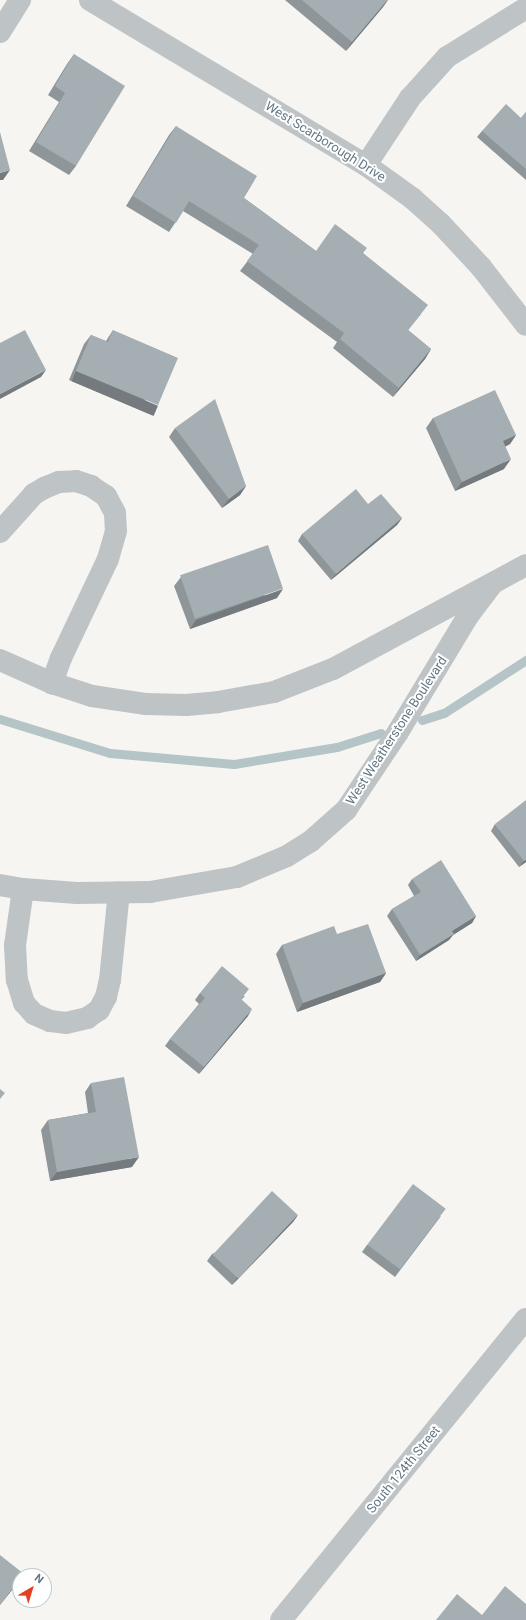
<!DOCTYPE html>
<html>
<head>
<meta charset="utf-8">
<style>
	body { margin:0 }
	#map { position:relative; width:526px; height:1620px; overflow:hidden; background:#f6f5f2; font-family:Roboto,sans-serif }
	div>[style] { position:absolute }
	.stream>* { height:9px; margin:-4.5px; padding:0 4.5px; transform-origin:4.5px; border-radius:4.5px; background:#b5c4c6 }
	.minor>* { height:22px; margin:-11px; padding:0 11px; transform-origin:11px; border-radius:11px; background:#bec3c6 }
	.tertiary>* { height:22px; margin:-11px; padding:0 11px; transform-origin:11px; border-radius:11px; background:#bec3c6 }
	.wall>* { inset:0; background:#8e969a }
	.shaded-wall>* { inset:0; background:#747a7d; transform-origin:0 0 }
	.building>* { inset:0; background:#a5afb3; transform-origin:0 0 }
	span { translate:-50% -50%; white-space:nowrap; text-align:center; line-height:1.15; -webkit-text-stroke:4px #fff; paint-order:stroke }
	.street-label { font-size:13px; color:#647883 }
	.north { position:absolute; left:12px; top:1568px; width:40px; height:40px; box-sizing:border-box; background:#fff; border:1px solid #c1c9cd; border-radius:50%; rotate:38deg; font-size:11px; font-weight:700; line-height:16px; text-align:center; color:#647883 }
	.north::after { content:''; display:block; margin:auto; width:14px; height:18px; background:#e43e23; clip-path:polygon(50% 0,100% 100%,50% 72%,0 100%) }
</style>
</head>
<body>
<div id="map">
	<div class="stream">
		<i style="left:0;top:719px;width:115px;rotate:17.2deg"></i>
		<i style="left:110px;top:753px;width:124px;rotate:5.1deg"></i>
		<i style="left:234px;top:764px;width:104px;rotate:-9.4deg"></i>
		<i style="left:337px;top:747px;width:46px;rotate:-17.7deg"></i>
		<i style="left:422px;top:720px;width:23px;rotate:-18deg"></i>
		<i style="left:444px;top:713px;width:98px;rotate:-32.9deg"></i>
	</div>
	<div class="minor">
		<i style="left:90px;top:0;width:322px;rotate:30.9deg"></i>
		<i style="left:366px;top:165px;width:57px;rotate:35.7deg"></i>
		<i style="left:412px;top:198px;width:38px;rotate:42deg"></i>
		<i style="left:440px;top:223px;width:60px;rotate:47deg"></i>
		<i style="left:481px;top:267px;width:73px;rotate:52.2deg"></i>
		<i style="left:0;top:32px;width:38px;rotate:-58deg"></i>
		<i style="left:366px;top:165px;width:80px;rotate:-56.7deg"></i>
		<i style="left:410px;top:98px;width:55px;rotate:-47.9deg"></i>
		<i style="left:447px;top:57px;width:93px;rotate:-31.8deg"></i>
		<i style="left:0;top:532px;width:51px;rotate:-48.2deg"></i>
		<i style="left:34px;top:494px;width:12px;rotate:-31deg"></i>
		<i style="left:44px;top:488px;width:16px;rotate:-22deg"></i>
		<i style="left:59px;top:482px;width:17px;rotate:-3deg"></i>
		<i style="left:76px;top:481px;width:16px;rotate:18deg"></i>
		<i style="left:91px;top:486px;width:18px;rotate:34deg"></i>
		<i style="left:106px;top:496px;width:19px;rotate:62deg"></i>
		<i style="left:115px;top:513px;width:18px;rotate:87deg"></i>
		<i style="left:116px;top:531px;width:29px;rotate:106deg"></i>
		<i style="left:108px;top:559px;width:110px;rotate:115.4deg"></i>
		<i style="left:61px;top:658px;width:27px;rotate:110deg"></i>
		<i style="left:0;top:660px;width:57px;rotate:23.9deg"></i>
		<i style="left:52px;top:683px;width:42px;rotate:18deg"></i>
		<i style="left:92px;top:696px;width:55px;rotate:8.4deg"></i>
		<i style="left:146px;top:704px;width:40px;rotate:1.4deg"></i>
		<i style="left:186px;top:705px;width:32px;rotate:-5deg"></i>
		<i style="left:218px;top:702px;width:57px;rotate:-10.1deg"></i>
		<i style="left:274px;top:692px;width:63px;rotate:-21.3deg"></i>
		<i style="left:333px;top:669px;width:219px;rotate:-28.3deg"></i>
		<i style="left:0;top:885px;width:23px;rotate:10deg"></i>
		<i style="left:23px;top:889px;width:54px;rotate:4.2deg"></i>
		<i style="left:77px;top:893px;width:73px;rotate:-0.8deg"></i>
		<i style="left:150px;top:892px;width:88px;rotate:-9.8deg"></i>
		<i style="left:237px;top:877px;width:54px;rotate:-22.8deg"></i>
		<i style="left:287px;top:856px;width:28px;rotate:-32deg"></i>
		<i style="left:311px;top:841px;width:47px;rotate:-41.5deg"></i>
		<i style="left:346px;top:810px;width:94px;rotate:-56.3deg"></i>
		<i style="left:398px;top:732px;width:135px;rotate:-58.9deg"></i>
		<i style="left:468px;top:616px;width:39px;rotate:-53deg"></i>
		<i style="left:23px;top:889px;width:57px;rotate:98.1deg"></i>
		<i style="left:15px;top:945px;width:35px;rotate:87deg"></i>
		<i style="left:17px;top:980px;width:24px;rotate:73deg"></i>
		<i style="left:24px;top:1003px;width:15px;rotate:48deg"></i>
		<i style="left:34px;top:1014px;width:17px;rotate:24deg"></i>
		<i style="left:50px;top:1021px;width:16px;rotate:7deg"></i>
		<i style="left:66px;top:1023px;width:22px;rotate:-13deg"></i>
		<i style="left:87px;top:1018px;width:14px;rotate:-34deg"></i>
		<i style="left:99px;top:1010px;width:15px;rotate:-62deg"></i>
		<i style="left:106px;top:997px;width:17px;rotate:-77deg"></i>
		<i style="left:110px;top:980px;width:88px;rotate:-84.2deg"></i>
	</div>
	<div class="tertiary">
		<i style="left:281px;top:1620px;width:388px;rotate:-50.9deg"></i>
	</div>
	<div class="wall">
		<i style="clip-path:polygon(285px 0,388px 0,383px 7px,346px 51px)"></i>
		<i style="clip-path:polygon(74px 54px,76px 166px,69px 175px,29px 151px,59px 102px,48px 95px,67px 64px)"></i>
		<i style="clip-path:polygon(526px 112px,526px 180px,477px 137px,482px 131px,521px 118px)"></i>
		<i style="clip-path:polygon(176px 126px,244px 198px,316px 251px,363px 253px,421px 314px,408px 330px,431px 349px,425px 359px,393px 397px,333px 348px,337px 342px,240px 271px,253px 254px,183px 211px,169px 232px,126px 206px,169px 135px)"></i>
		<i style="clip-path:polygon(113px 330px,152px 415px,69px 380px,84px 344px,91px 335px,106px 341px)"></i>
		<i style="clip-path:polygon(433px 418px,516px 435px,510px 444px,505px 447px,504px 469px,455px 491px,426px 428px)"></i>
		<i style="clip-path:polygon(175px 428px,246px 486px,240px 495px,222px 508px,169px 437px)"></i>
		<i style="clip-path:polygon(368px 504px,402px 518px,397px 525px,331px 580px,298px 541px,302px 534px)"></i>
		<i style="clip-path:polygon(181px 577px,277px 598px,190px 629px,174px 586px)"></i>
		<i style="clip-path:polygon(495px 824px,526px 862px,519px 867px,491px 831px)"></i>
		<i style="clip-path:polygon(412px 879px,476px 916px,472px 923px,453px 935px,449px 940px,416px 961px,387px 916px,392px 909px,414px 896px,408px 885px)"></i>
		<i style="clip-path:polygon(337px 934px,386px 973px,380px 982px,297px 1012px,276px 954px,282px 945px)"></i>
		<i style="clip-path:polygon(200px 993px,245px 996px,241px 1000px,248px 1016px,199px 1074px,165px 1046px,170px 1039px,199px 1004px,195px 1000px)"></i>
		<i style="clip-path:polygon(91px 1083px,132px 1167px,50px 1181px,41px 1130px,48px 1120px,88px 1113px,85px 1092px)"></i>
		<i style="clip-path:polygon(298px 1215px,293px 1222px,232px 1285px,207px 1261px,212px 1254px)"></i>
		<i style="clip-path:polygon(441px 1216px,395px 1277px,362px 1252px,367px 1245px)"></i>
	</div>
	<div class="shaded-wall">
		<i style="clip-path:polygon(388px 0,383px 7px,346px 51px,352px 42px)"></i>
		<i style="clip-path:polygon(10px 170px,3px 180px,0 180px,0 173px)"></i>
		<i style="clip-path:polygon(431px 349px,425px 359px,393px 397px,399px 388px)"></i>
		<i style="clip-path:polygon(46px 370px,41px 377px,0 399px,0 394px)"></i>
		<i style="left:76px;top:371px;width:89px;height:11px;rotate:23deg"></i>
		<i style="clip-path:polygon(516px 435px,510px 444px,496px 451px,503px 441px)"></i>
		<i style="clip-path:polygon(511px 459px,504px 469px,455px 491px,462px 482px)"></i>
		<i style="clip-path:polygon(246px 486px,240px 495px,222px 508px,229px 499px)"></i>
		<i style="clip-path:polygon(402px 518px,397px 525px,331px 580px,336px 574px)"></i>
		<i style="clip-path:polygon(283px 589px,277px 598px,190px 629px,196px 620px)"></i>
		<i style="clip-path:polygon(526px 859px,526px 862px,519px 867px,524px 861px)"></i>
		<i style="clip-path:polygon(476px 916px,472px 923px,453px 935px,449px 940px,416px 961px,420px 955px,452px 931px)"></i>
		<i style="clip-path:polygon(386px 973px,380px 982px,297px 1012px,303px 1003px)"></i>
		<i style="clip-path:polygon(252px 1009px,248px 1016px,199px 1074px,204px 1067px)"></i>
		<i style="clip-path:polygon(139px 1157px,132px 1167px,50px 1181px,57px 1172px)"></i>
		<i style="clip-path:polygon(298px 1215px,293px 1222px,232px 1285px,237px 1278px)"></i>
		<i style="clip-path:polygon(20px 1578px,16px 1585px,0 1605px,0 1604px)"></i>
	</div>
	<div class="building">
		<i style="clip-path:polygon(302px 0,387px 0,352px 42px)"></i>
		<i style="clip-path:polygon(74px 54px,125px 86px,76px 166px,36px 142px,65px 93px,55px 86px)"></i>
		<i style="clip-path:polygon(506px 104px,521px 118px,526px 112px,526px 169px,482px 131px)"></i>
		<i style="clip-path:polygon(176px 126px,257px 176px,244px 198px,316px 251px,335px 224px,367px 248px,363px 253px,428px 305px,408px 330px,431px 349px,399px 388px,340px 339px,344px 333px,247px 261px,259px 245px,189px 201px,176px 223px,133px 196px)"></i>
		<i style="clip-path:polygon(0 132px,10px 170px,0 173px)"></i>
		<i style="clip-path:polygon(25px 330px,46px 370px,0 394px,0 343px)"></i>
		<i style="clip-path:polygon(113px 330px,178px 358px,158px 405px,76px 371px,91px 335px,108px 342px)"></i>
		<i style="clip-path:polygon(495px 390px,516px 435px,503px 441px,511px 459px,462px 482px,433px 418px)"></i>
		<i style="clip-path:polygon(215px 399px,246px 486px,229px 499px,175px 428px)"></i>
		<i style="clip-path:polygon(356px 489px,368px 504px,381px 494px,402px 518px,336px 574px,302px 534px)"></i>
		<i style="left:268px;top:545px;width:46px;height:93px;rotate:71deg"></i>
		<i style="clip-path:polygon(526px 800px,526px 859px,524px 861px,495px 824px)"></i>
		<i style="clip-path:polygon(441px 860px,476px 916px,452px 931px,454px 934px,420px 955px,392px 909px,421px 892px,412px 879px)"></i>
		<i style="clip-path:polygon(368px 924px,386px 973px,303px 1003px,282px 945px,334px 926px,337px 934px)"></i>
		<i style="clip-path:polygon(222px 966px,249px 989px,241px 999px,252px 1009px,204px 1067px,170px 1039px,205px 998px,200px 993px)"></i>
		<i style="clip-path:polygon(124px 1077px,139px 1157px,57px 1172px,48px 1120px,96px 1112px,91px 1083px)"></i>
		<i style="clip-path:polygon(0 1089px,5px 1093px,0 1099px)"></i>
		<i style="left:413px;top:1184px;width:41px;height:76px;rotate:37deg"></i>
		<i style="left:272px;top:1191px;width:35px;height:87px;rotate:43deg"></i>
		<i style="clip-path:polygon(0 1555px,24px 1574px,22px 1576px,20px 1576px,20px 1578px,0 1604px)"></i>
		<i style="clip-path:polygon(505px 1586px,526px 1604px,526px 1620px,436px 1620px,457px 1594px,482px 1615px)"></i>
	</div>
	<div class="street-label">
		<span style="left:325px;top:142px;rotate:32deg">West Scarborough Drive</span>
		<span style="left:397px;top:731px;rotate:-57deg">West Weatherstone Boulevard</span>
		<span style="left:404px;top:1470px;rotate:-51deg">South 124th Street</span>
	</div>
	<div class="north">N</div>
</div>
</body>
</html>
